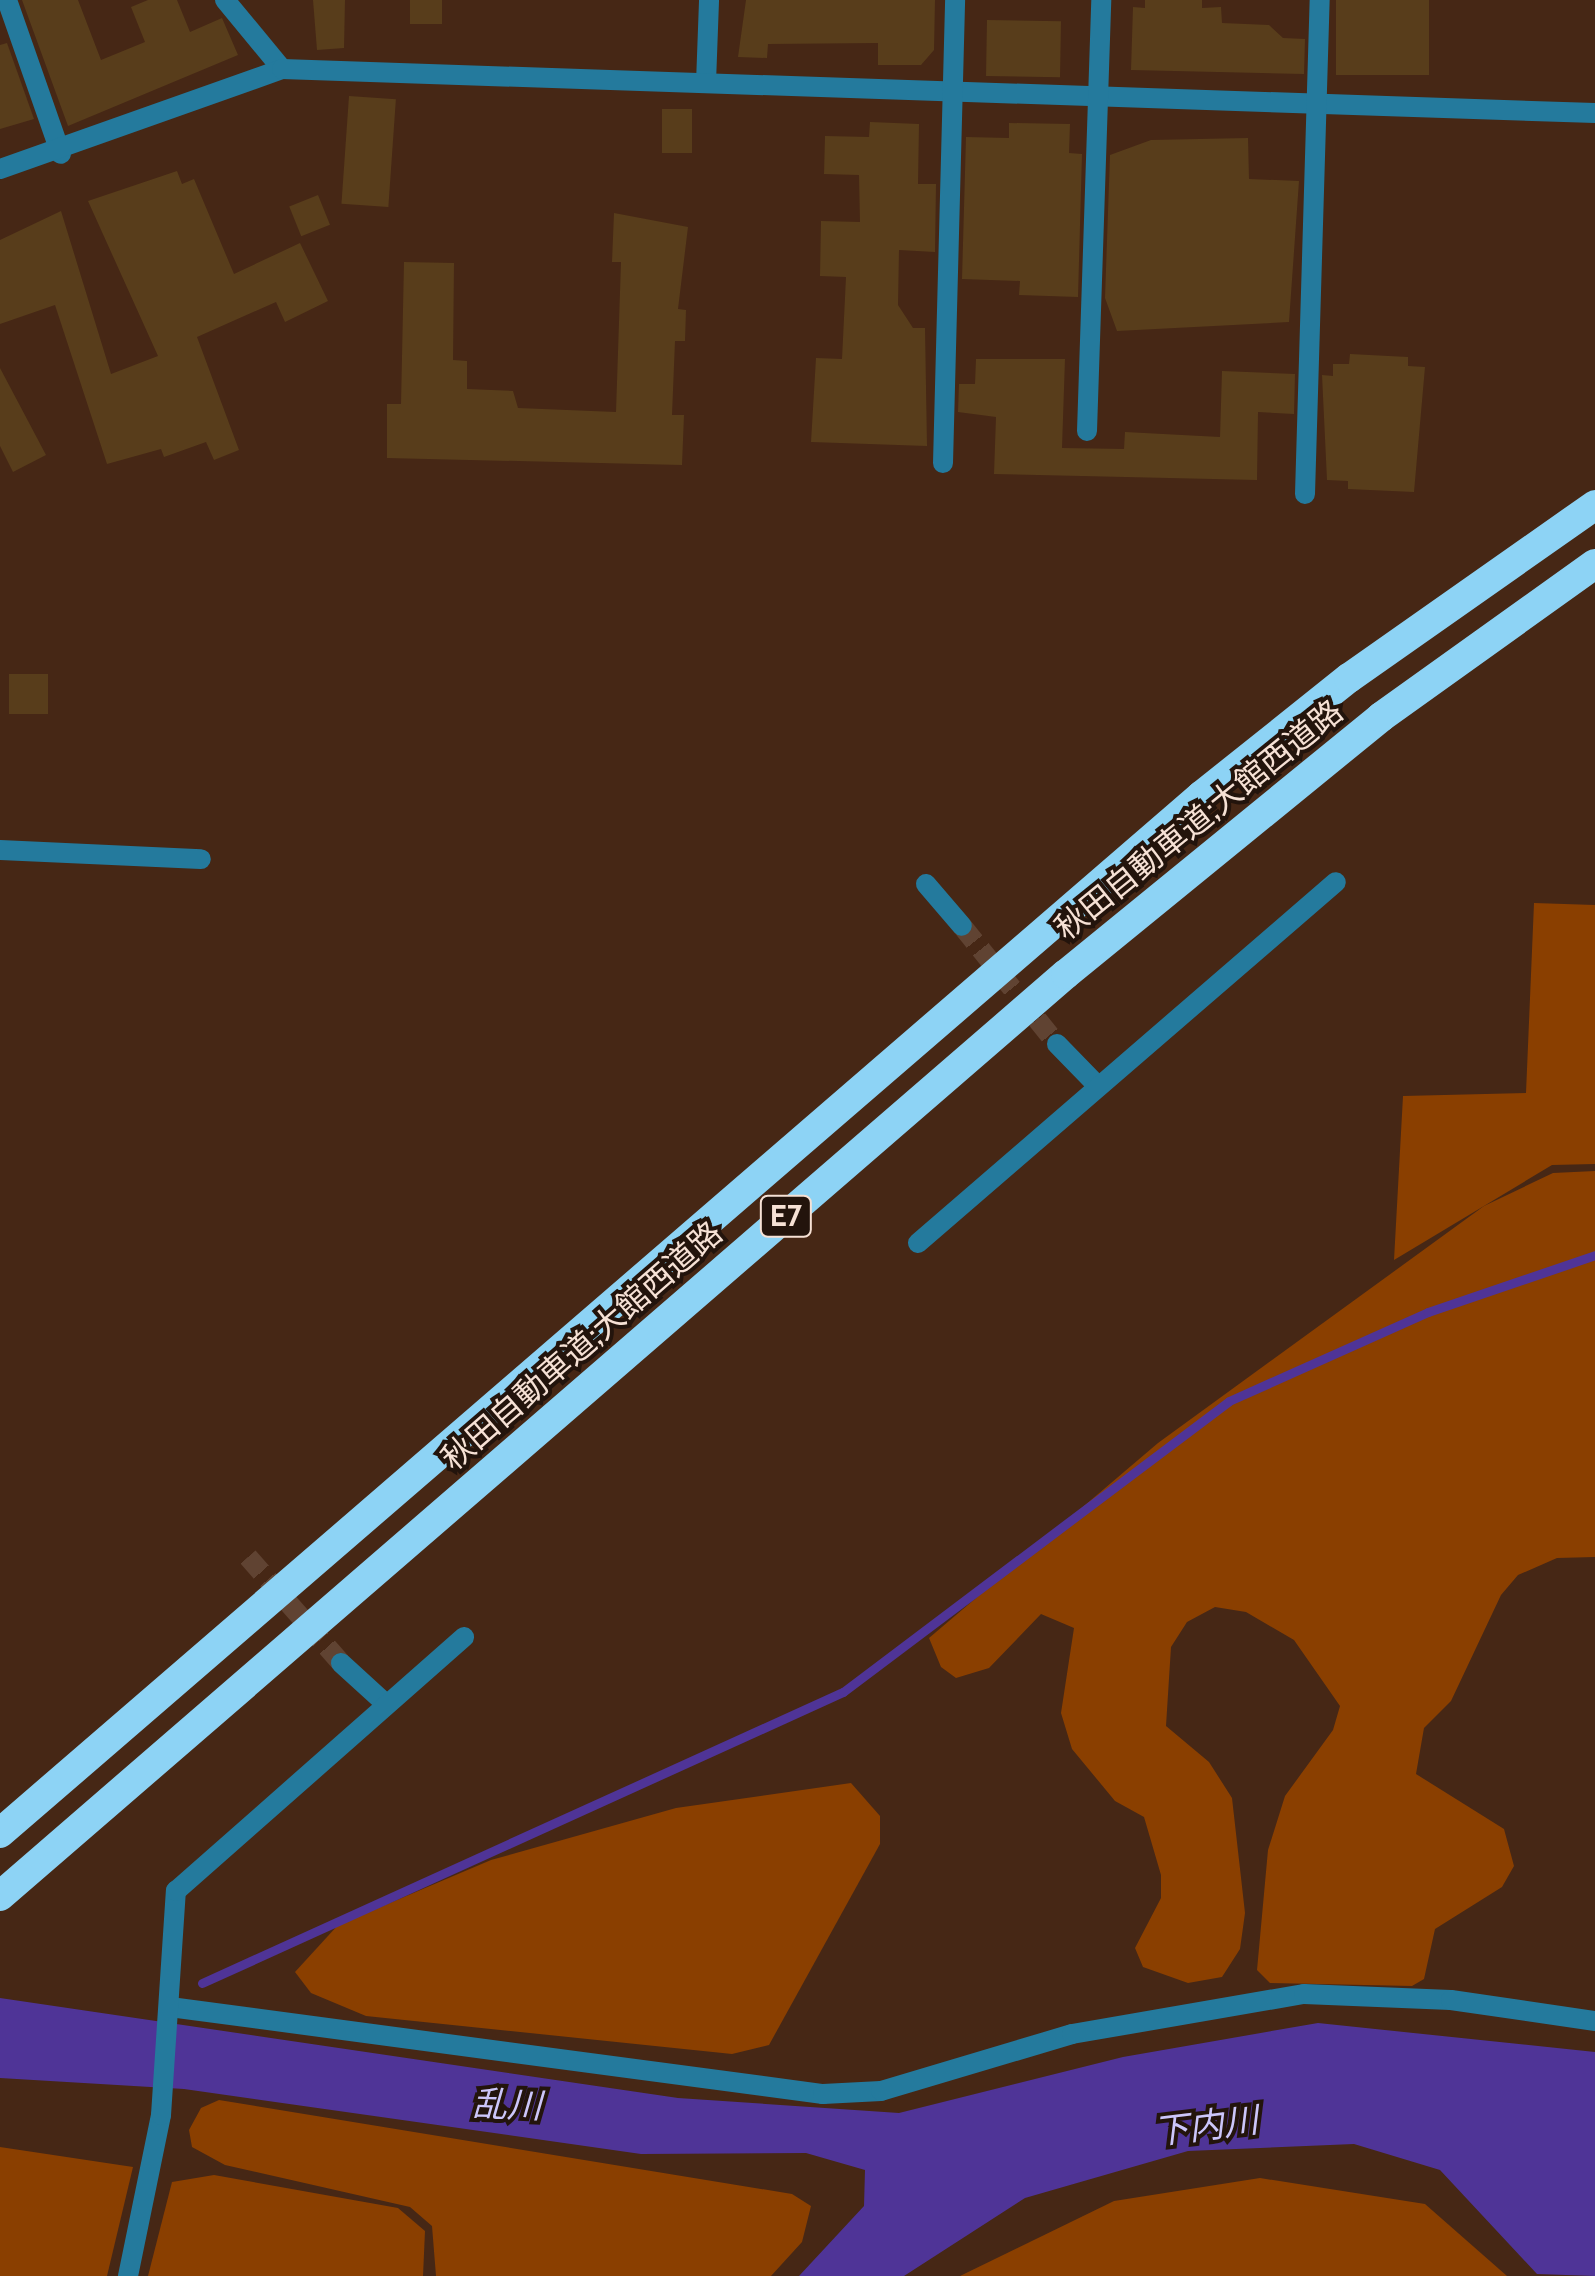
<!DOCTYPE html>
<html>
<head>
<meta charset="utf-8">
<style>
	body { margin:0 }
	#map { position:relative; width:1595px; height:2276px; overflow:hidden; background:#462715; font-family:Cabin,"Noto Sans JP",sans-serif }
	div>[style] { position:absolute }
	.green>* { inset:0; background:#8a3f00 }
	.water>* { inset:0; background:#4f3497 }
	.stream>* { height:9px; margin:-4.5px; padding:0 4.5px; transform-origin:4.5px; border-radius:4.5px; background:#4f3497 }
	.building>* { inset:0; background:#583d1b; transform-origin:0 0 }
	.minor-tunnel>* { height:20px; margin-top:-10px; transform-origin:0; background:repeating-linear-gradient(90deg,#604332 0 20px,transparent 0 30px) }
	.minor>* { height:20px; margin:-10px; padding:0 10px; transform-origin:10px; border-radius:10px; background:#247a9d }
	.motorway>* { height:30px; margin:-15px; padding:0 15px; transform-origin:15px; border-radius:15px; background:#8dd3f5 }
	span { translate:-50% -50%; white-space:nowrap; text-align:center; line-height:1.15; -webkit-text-stroke:8px #23140c; paint-order:stroke }
	.shield-label span { padding:2px 8px; background:#23140c; border:2px solid; border-radius:8px; -webkit-text-stroke-width:0 }
	.shield-label { font-size:30px; color:#f6e1d5; font-weight:700 }
	.street-label { font-size:32px; color:#f6e1d5 }
	.water-label { font-size:35px; color:#ccc6fa; font-style:italic }
</style>
</head>
<body>
<div id="map">
	<div class="green">
		<i style="clip-path:polygon(1534px 903px,1595px 905px,1595px 1164px,1552px 1165px,1394px 1260px,1403px 1096px,1526px 1093px)"></i>
		<i style="clip-path:polygon(1595px 1171px,1595px 1557px,1557px 1558px,1518px 1575px,1501px 1595px,1451px 1701px,1424px 1728px,1416px 1774px,1504px 1829px,1514px 1866px,1502px 1887px,1435px 1929px,1424px 1979px,1412px 1986px,1270px 1983px,1257px 1970px,1268px 1850px,1285px 1796px,1333px 1730px,1340px 1706px,1294px 1640px,1246px 1612px,1215px 1607px,1187px 1622px,1171px 1647px,1166px 1726px,1209px 1762px,1232px 1798px,1245px 1913px,1240px 1949px,1222px 1977px,1188px 1983px,1143px 1967px,1135px 1948px,1161px 1898px,1161px 1875px,1144px 1817px,1115px 1801px,1072px 1749px,1061px 1713px,1074px 1628px,1041px 1614px,989px 1668px,956px 1678px,941px 1667px,929px 1638px,1158px 1443px,1484px 1206px,1553px 1173px)"></i>
		<i style="clip-path:polygon(851px 1783px,880px 1816px,880px 1844px,769px 2045px,732px 2054px,366px 2016px,311px 1993px,295px 1972px,338px 1925px,491px 1860px,676px 1808px)"></i>
		<i style="clip-path:polygon(219px 2100px,792px 2194px,811px 2206px,802px 2242px,771px 2276px,436px 2276px,432px 2226px,410px 2207px,225px 2165px,192px 2147px,189px 2130px,201px 2108px)"></i>
		<i style="clip-path:polygon(0 2147px,133px 2167px,107px 2276px,0 2276px)"></i>
		<i style="clip-path:polygon(214px 2175px,398px 2208px,425px 2231px,423px 2276px,148px 2276px,172px 2182px)"></i>
		<i style="clip-path:polygon(1260px 2178px,1425px 2204px,1507px 2276px,960px 2276px,1114px 2201px)"></i>
	</div>
	<div class="water">
		<i style="clip-path:polygon(0 1998px,678px 2098px,899px 2113px,1123px 2057px,1318px 2023px,1595px 2052px,1595px 2276px,1537px 2274px,1440px 2170px,1354px 2144px,1188px 2151px,1025px 2198px,904px 2276px,799px 2276px,864px 2206px,865px 2170px,806px 2153px,641px 2154px,184px 2089px,0 2078px)"></i>
	</div>
	<div class="stream">
		<i style="left:202px;top:1983px;width:704px;rotate:-24.42deg"></i>
		<i style="left:843px;top:1692px;width:483px;rotate:-37deg"></i>
		<i style="left:1229px;top:1401px;width:218px;rotate:-24.1deg"></i>
		<i style="left:1428px;top:1312px;width:176px;rotate:-18.8deg"></i>
	</div>
	<div class="building">
		<i style="clip-path:polygon(22px 0,78px 0,101px 60px,145px 42px,131px 7px,148px 0,177px 0,190px 32px,222px 18px,238px 55px,68px 126px)"></i>
		<i style="clip-path:polygon(313px 0,345px 0,344px 48px,317px 50px)"></i>
		<i style="left:410px;top:0;width:32px;height:24px"></i>
		<i style="clip-path:polygon(746px 0,935px 0,934px 50px,921px 65px,878px 65px,878px 43px,768px 44px,767px 58px,738px 57px)"></i>
		<i style="clip-path:polygon(1145px 0,1202px 0,1202px 8px,1221px 7px,1222px 23px,1269px 25px,1283px 38px,1305px 39px,1304px 74px,1131px 70px,1133px 7px,1145px 8px)"></i>
		<i style="left:1336px;top:0;width:93px;height:75px"></i>
		<i style="left:987px;top:20px;width:74px;height:56px;rotate:1deg"></i>
		<i style="clip-path:polygon(7px 43px,34px 119px,0 129px,0 45px)"></i>
		<i style="left:349px;top:96px;width:47px;height:108px;rotate:4deg"></i>
		<i style="left:662px;top:109px;width:30px;height:44px"></i>
		<i style="clip-path:polygon(870px 122px,919px 124px,918px 184px,936px 184px,935px 252px,899px 250px,898px 305px,913px 328px,925px 328px,927px 446px,811px 442px,816px 358px,842px 359px,846px 277px,820px 276px,821px 221px,860px 222px,859px 175px,824px 174px,825px 136px,869px 137px)"></i>
		<i style="clip-path:polygon(1009px 123px,1070px 124px,1069px 153px,1082px 154px,1078px 297px,1019px 295px,1020px 281px,962px 279px,966px 137px,1009px 138px)"></i>
		<i style="clip-path:polygon(1248px 138px,1249px 179px,1299px 181px,1289px 322px,1117px 331px,1105px 298px,1110px 155px,1151px 140px)"></i>
		<i style="clip-path:polygon(177px 171px,182px 184px,194px 179px,234px 274px,300px 243px,328px 301px,285px 322px,276px 302px,197px 337px,239px 450px,214px 460px,206px 442px,164px 457px,161px 449px,107px 464px,55px 305px,0 324px,0 240px,61px 211px,111px 374px,158px 356px,88px 201px)"></i>
		<i style="left:318px;top:195px;width:32px;height:31px;rotate:68deg"></i>
		<i style="clip-path:polygon(614px 213px,688px 227px,678px 309px,686px 310px,685px 341px,675px 341px,672px 415px,684px 415px,682px 465px,387px 458px,387px 404px,401px 404px,404px 262px,454px 263px,453px 360px,467px 361px,467px 389px,513px 391px,518px 408px,616px 412px,621px 262px,612px 262px)"></i>
		<i style="clip-path:polygon(1350px 354px,1408px 357px,1408px 366px,1425px 367px,1414px 492px,1348px 489px,1348px 481px,1327px 480px,1322px 375px,1333px 376px,1333px 364px,1349px 364px)"></i>
		<i style="clip-path:polygon(976px 359px,1065px 359px,1062px 448px,1124px 449px,1125px 432px,1220px 437px,1222px 371px,1295px 374px,1294px 414px,1258px 412px,1257px 480px,994px 474px,996px 417px,958px 412px,959px 384px,975px 384px)"></i>
		<i style="clip-path:polygon(0 368px,46px 455px,13px 472px,0 446px)"></i>
		<i style="left:9px;top:674px;width:39px;height:40px"></i>
	</div>
	<div class="minor-tunnel">
		<i style="left:962px;top:926px;width:151px;rotate:51.2deg"></i>
		<i style="left:248px;top:1557px;width:141px;rotate:48.7deg"></i>
	</div>
	<div class="minor">
		<i style="left:7px;top:0;width:163px;rotate:70.7deg"></i>
		<i style="left:225px;top:0;width:89px;rotate:50.4deg"></i>
		<i style="left:706px;top:83px;width:83px;rotate:-87.9deg"></i>
		<i style="left:0;top:169px;width:299px;rotate:-19.5deg"></i>
		<i style="left:282px;top:69px;width:1314px;rotate:1.92deg"></i>
		<i style="left:1087px;top:431px;width:431px;rotate:-88.1deg"></i>
		<i style="left:943px;top:463px;width:463px;rotate:-88.5deg"></i>
		<i style="left:1305px;top:494px;width:494px;rotate:-88.3deg"></i>
		<i style="left:0;top:850px;width:201px;rotate:2.6deg"></i>
		<i style="left:926px;top:884px;width:55px;rotate:49.4deg"></i>
		<i style="left:1057px;top:1044px;width:54px;rotate:45.7deg"></i>
		<i style="left:918px;top:1243px;width:552px;rotate:-40.82deg"></i>
		<i style="left:341px;top:1663px;width:61px;rotate:42.3deg"></i>
		<i style="left:170px;top:2007px;width:659px;rotate:7.59deg"></i>
		<i style="left:823px;top:2094px;width:58px;rotate:-3deg"></i>
		<i style="left:881px;top:2091px;width:199px;rotate:-16.6deg"></i>
		<i style="left:1072px;top:2034px;width:235px;rotate:-9.8deg"></i>
		<i style="left:1304px;top:1994px;width:147px;rotate:2.3deg"></i>
		<i style="left:1451px;top:2000px;width:146px;rotate:8.3deg"></i>
		<i style="left:128px;top:2276px;width:164px;rotate:-78.4deg"></i>
		<i style="left:161px;top:2115px;width:225px;rotate:-86.2deg"></i>
		<i style="left:176px;top:1891px;width:384px;rotate:-41.4deg"></i>
	</div>
	<div class="motorway">
		<i style="left:0;top:1833px;width:1587px;rotate:-40.81deg"></i>
		<i style="left:1201px;top:796px;width:189px;rotate:-38.6deg"></i>
		<i style="left:1349px;top:678px;width:301px;rotate:-35.1deg"></i>
		<i style="left:0;top:1896px;width:1409px;rotate:-40.86deg"></i>
		<i style="left:1066px;top:974px;width:407px;rotate:-39.2deg"></i>
		<i style="left:1381px;top:717px;width:263px;rotate:-35.6deg"></i>
	</div>
	<div class="shield-label">
		<span style="left:786px;top:1216px">E7</span>
	</div>
	<div class="street-label">
		<span style="left:1199px;top:820px;rotate:-39deg">秋田自動車道;大館西道路</span>
		<span style="left:582px;top:1346px;rotate:-41deg">秋田自動車道;大館西道路</span>
	</div>
	<div class="water-label">
		<span style="left:507px;top:2105px;rotate:2deg">乱川</span>
		<span style="left:1206px;top:2126px;rotate:-7deg">下内川</span>
	</div>
</div>
</body>
</html>
